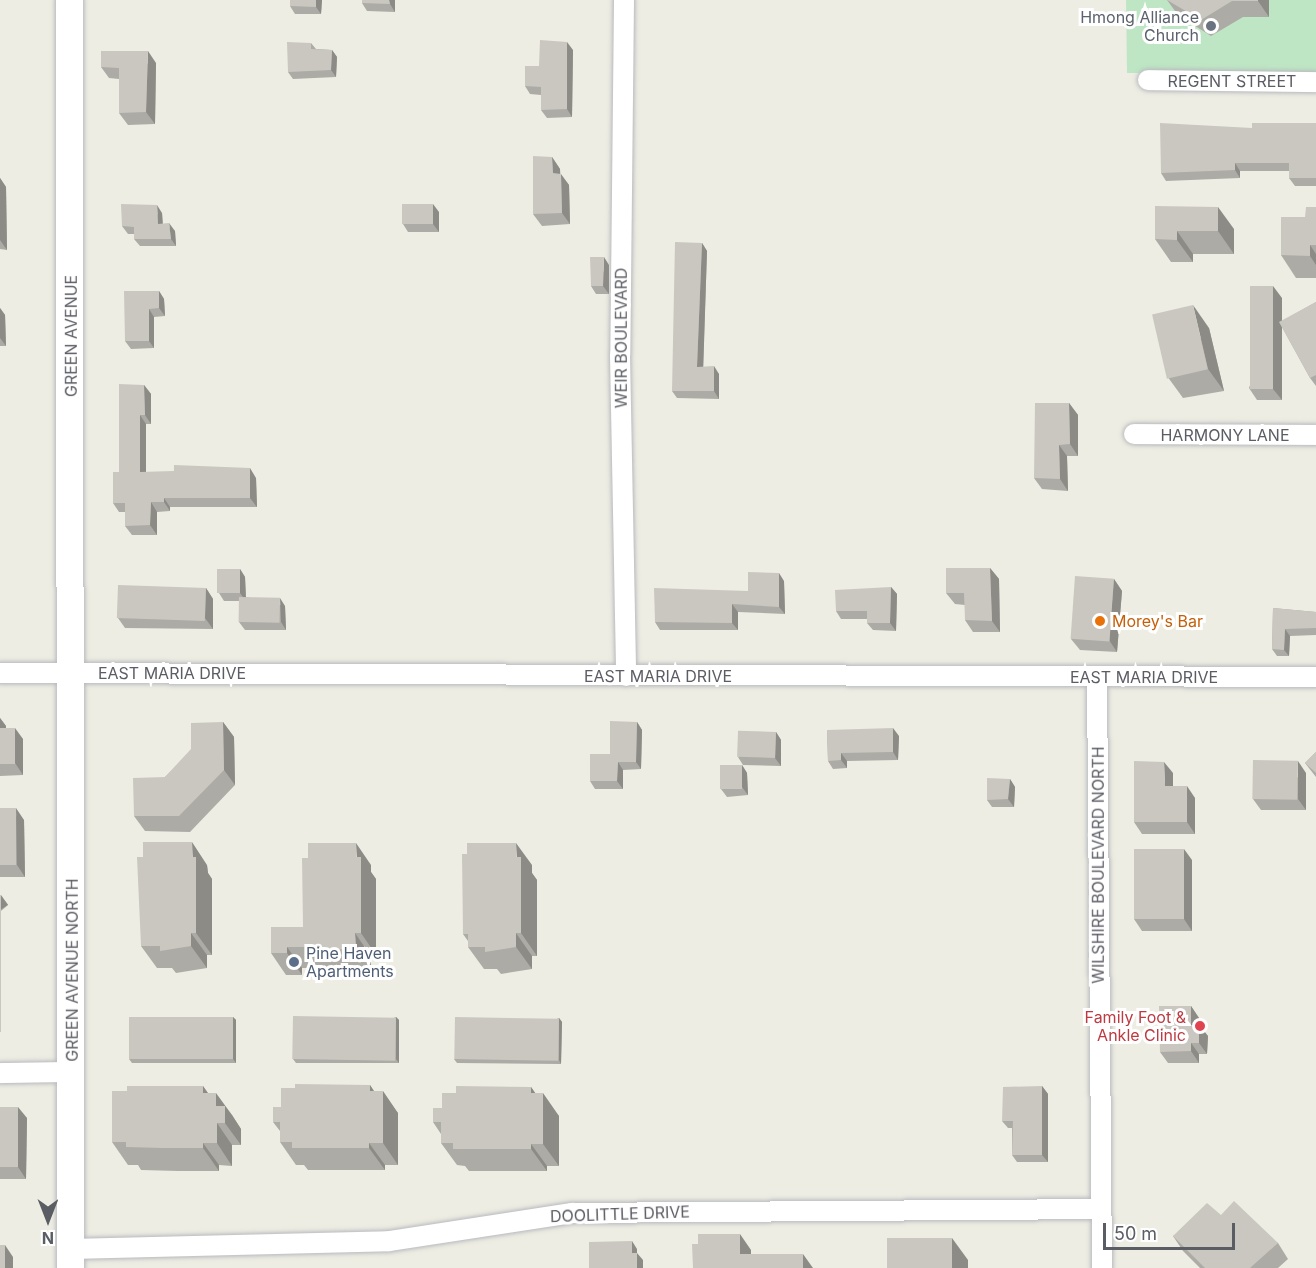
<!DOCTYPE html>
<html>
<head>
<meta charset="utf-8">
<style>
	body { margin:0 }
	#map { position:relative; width:1316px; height:1268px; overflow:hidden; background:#eeede3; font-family:Inter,sans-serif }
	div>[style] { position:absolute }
	.green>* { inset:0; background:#bee6c4 }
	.roads { filter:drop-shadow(0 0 2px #b8babf) drop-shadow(0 0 2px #b8babf) }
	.street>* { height:20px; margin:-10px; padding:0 10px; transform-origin:10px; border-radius:10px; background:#fff }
	.secondary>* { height:27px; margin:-13.5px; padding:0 13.5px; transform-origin:13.5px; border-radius:13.5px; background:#fff }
	.wall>* { inset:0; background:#adaba5; transform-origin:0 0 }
	.shaded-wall>* { inset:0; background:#8d8b86; transform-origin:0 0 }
	.building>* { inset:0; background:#c9c7c0; transform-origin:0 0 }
	.dots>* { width:16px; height:16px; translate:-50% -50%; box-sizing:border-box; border:3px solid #fff; border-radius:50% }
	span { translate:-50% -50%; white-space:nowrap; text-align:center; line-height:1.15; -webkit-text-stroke:6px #fff; paint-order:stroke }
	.worship-label { font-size:16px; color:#5b616d }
	.right { translate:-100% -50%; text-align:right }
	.street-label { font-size:16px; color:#5b5d64 }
	.food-label { font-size:16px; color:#c56008 }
	.left { translate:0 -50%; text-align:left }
	.service-label { font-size:16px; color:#4e5e75 }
	.health-label { font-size:16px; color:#be3a42 }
	.north { position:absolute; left:18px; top:1190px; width:60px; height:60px; -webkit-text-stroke:4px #fff; paint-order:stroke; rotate:180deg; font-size:16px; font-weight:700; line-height:24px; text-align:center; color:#5b5d64 }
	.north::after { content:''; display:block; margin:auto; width:21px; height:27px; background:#5b5d64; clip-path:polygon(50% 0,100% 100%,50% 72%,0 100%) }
	.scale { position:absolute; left:1103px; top:1223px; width:132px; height:27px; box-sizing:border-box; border:3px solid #5b5d64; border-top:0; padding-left:8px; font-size:18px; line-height:21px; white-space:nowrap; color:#5b5d64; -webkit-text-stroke:4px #fff; paint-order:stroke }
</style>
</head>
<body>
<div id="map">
	<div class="green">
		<i style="clip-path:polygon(1126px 0,1178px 0,1243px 17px,1269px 17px,1269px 0,1316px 0,1316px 72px,1127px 73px)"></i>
	</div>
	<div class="roads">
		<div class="street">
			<i style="left:624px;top:0;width:355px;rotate:90.6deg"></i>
			<i style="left:620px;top:355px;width:321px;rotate:88.9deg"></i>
			<i style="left:1148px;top:80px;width:168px;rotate:0.7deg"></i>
			<i style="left:1134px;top:434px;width:182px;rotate:0.3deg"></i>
			<i style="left:0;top:673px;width:1316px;rotate:0.17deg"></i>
			<i style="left:1097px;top:677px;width:591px;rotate:89.52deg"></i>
			<i style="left:0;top:1073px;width:72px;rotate:-0.8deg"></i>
			<i style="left:70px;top:1249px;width:319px;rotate:-1.4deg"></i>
			<i style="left:389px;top:1241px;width:185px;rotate:-8.7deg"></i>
			<i style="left:572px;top:1213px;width:529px;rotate:-0.43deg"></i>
		</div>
		<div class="secondary">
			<i style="left:69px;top:0;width:1268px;rotate:89.95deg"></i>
		</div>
	</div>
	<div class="wall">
		<i style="clip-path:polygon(322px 0,321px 14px,295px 14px,290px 6px)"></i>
		<i style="clip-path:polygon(395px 0,395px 12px,367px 11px,362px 3px)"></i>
		<i style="clip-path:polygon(1167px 0,1269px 0,1269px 17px,1243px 17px,1211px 36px,1178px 15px)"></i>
		<i style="clip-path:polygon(311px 43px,316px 49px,332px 50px,337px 57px,336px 77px,293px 79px,288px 72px)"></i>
		<i style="clip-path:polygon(573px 50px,572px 117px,547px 118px,541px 110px,541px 95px,530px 94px,525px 86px)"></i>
		<i style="clip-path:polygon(156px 63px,155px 124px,128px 125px,119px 113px,119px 79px,109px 78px,101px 67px)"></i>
		<i style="clip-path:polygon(1316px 123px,1316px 186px,1295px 186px,1289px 178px,1289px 171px,1240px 171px,1240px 178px,1166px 181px,1161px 173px,1252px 128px)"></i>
		<i style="clip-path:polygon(552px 157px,560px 169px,560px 174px,569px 185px,570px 224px,542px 226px,533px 214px)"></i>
		<i style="clip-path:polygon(0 178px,6px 187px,7px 250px,0 249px)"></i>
		<i style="clip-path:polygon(1155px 206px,1234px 229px,1234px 254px,1193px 254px,1193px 262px,1171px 262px,1155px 239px)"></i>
		<i style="clip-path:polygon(1316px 207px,1316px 278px,1296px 278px,1281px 255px)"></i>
		<i style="clip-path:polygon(439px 212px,439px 232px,408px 232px,403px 224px)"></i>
		<i style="clip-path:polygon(162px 213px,163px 224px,175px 231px,176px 246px,140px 246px,134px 239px,134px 234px,128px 234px,122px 226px)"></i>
		<i style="clip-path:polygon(702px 243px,707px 251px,703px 367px,719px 374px,719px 399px,677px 398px,672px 391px)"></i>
		<i style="clip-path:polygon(609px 265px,609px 294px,596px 294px,591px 286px)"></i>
		<i style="clip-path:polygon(159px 291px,164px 299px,165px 316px,154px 317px,154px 348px,131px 349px,125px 341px)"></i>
		<i style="clip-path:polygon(1282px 298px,1282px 321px,1316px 302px,1316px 386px,1310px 378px,1282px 327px,1282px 400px,1257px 400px,1249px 388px)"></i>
		<i style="clip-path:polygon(0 308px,5px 315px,6px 346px,0 346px)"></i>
		<i style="clip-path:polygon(1209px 328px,1224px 391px,1183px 398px,1167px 376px)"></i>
		<i style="clip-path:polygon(144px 385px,151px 394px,151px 424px,146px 424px,146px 472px,256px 478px,257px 507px,170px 507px,170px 511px,157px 512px,157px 535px,132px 535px,125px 526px,125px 512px,119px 512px,113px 503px,119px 472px)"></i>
		<i style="clip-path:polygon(1069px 403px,1078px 415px,1078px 456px,1067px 456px,1068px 491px,1042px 489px,1034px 478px)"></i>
		<i style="clip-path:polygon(990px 568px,999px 579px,1000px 632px,973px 632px,965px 620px,965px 605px,955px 604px,946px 593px)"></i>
		<i style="clip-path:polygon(240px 569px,245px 577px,246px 597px,285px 606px,286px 630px,245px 630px,239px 622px,239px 601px,224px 601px,219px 593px)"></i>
		<i style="clip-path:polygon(1114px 579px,1122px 591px,1117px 652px,1080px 650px,1071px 639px)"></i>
		<i style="clip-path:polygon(784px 581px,785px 614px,738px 612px,738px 630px,660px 630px,655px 622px,748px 591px)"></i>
		<i style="clip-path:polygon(891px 587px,897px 594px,896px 631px,873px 630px,867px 623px,867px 619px,841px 619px,836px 611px)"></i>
		<i style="clip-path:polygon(206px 588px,213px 599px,213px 629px,125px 628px,118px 618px)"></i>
		<i style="clip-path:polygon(1273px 608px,1316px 612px,1316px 635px,1290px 636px,1289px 656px,1277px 656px,1272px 649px)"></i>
		<i style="clip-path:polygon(0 718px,6px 726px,6px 728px,23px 739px,23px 775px,0 776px)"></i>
		<i style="clip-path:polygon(223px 722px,234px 737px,235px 785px,190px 832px,145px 831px,134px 816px,165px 777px)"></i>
		<i style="clip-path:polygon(637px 722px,642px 730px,641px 769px,623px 770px,623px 789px,595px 789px,590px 781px,610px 754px)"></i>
		<i style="clip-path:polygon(827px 730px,899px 736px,898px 760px,847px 761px,847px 768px,833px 769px,828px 761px)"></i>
		<i style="clip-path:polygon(776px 732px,781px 740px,781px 766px,743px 765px,738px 757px)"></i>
		<i style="clip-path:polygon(1316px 752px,1316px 777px,1305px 763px)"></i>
		<i style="clip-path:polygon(742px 765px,747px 773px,748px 795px,727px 797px,721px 789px)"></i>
		<i style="clip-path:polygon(1173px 773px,1173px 786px,1195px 798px,1195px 834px,1142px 834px,1134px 822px)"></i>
		<i style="clip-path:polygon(1306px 773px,1306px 810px,1261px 810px,1253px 799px)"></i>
		<i style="clip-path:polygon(1010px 779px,1015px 787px,1014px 807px,992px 807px,987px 800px)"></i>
		<i style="clip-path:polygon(0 808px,24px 820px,25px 877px,0 877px)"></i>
		<i style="clip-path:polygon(467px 854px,532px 865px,532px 873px,537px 880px,537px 956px,532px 956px,532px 969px,501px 974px,497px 969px,484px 969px,468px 947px,468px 941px,463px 934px)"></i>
		<i style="clip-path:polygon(1192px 860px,1192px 931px,1142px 931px,1134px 919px)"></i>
		<i style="clip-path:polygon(207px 865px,208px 873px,212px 879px,212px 955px,207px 955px,207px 968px,176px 973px,172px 968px,157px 968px,141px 946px)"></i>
		<i style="clip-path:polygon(371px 865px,371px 872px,376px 879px,376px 955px,370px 955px,371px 968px,339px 974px,336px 968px,302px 968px,302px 975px,286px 975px,271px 953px,303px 927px)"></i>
		<i style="left:0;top:895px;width:13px;height:147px;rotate:51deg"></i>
		<i style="clip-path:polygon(1191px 1006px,1199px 1018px,1199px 1025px,1208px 1036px,1207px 1054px,1199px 1054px,1199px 1063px,1168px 1063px,1160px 1052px)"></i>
		<i style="clip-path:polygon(233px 1017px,236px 1020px,236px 1063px,132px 1063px,129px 1059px)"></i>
		<i style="clip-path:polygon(396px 1017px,399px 1020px,399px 1063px,296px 1063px,293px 1059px)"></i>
		<i style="clip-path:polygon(559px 1018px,562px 1022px,561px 1064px,457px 1063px,454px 1059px)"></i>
		<i style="clip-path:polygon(370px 1085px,373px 1091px,398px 1113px,398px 1165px,385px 1165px,385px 1170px,308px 1170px,304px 1165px,296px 1165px,280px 1142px,280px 1131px,273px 1122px,295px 1088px)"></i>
		<i style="clip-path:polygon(203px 1086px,208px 1093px,232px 1115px,241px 1129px,241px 1145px,232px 1145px,232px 1166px,219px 1165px,219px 1171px,178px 1171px,141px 1170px,138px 1165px,128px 1165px,112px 1142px,127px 1091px)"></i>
		<i style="clip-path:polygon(1042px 1086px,1048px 1094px,1048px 1162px,1017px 1162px,1012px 1155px,1012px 1128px,1008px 1128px,1002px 1121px)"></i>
		<i style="clip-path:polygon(531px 1087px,535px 1093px,559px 1116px,559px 1166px,547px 1166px,547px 1171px,469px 1171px,465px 1166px,457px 1165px,441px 1143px,441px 1134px,433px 1122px,442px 1108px,456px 1093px)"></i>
		<i style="clip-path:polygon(0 1107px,27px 1118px,26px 1179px,0 1179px)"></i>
		<i style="clip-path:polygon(1221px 1215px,1278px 1243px,1288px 1259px,1278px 1268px,1200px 1268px,1183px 1251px,1173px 1236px)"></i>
	</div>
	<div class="shaded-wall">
		<i style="clip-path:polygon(316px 0,322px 0,321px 14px,316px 7px)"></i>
		<i style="clip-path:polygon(389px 0,395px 0,395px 12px,390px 4px)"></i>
		<i style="clip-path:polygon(1258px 0,1269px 0,1269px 17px,1258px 1px)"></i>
		<i style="clip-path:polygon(567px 42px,573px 50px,572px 117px,567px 109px)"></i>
		<i style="clip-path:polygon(332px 50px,337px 57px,336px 77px,331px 70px)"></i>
		<i style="clip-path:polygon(148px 51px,156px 63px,155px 124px,146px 112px)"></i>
		<i style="clip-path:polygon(552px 157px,560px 169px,561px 184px,553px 173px)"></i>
		<i style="clip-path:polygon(1235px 163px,1240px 171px,1240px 178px,1235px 170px)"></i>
		<i style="clip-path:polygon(561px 174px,569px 185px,570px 224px,562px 213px)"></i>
		<i style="clip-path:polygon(0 178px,6px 187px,7px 250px,0 240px)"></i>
		<i style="clip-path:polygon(433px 204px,439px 212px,439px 232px,433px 224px)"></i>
		<i style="clip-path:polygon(157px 205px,162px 213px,163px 232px,158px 224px)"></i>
		<i style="clip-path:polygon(1218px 207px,1234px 229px,1234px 254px,1218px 231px)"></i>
		<i style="clip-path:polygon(169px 223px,175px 231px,176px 246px,171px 239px)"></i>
		<i style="clip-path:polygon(1177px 231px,1193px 254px,1193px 262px,1177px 240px)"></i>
		<i style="clip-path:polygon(702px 243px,707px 251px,703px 375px,697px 367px)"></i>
		<i style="clip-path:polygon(1310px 245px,1316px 254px,1316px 265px,1310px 256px)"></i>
		<i style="clip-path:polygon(604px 257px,609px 265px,609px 294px,603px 286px)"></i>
		<i style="clip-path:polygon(1273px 286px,1282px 298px,1282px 400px,1273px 389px)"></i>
		<i style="clip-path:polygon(159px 291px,164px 299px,165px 316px,159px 308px)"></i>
		<i style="clip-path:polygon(1193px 305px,1209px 328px,1224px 391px,1208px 369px)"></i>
		<i style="clip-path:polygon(0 308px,5px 315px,6px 346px,0 338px)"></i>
		<i style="clip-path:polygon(149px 309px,154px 317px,154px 348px,149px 341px)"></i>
		<i style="clip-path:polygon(714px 366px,719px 374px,719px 399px,714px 391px)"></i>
		<i style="clip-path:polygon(144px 385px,151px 394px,151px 424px,145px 415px)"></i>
		<i style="clip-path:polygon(1069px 403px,1078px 415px,1078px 456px,1070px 444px)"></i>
		<i style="clip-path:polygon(140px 415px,146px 424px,146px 481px,140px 472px)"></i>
		<i style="clip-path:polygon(1059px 445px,1067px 456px,1068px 491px,1060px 479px)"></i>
		<i style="clip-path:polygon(250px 468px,256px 478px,257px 507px,250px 498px)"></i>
		<i style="clip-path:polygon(164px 498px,170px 507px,170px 511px,164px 502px)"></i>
		<i style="clip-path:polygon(151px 502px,157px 512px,157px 535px,150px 525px)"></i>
		<i style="clip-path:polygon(990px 568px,999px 579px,1000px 632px,992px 621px)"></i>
		<i style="clip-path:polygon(240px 569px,245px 577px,246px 601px,240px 593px)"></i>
		<i style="clip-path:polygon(779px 573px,784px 581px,785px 614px,779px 607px)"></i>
		<i style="clip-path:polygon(1114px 579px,1122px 591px,1117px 652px,1109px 640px)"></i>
		<i style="clip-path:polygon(891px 587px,897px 594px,896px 631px,890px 623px)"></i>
		<i style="clip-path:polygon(206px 588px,213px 599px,213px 629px,205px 618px)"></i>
		<i style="clip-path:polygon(280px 598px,285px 606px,286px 630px,281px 622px)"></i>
		<i style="clip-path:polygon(732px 604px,738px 612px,738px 630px,732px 623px)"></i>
		<i style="clip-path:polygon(1285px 629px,1290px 636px,1289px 656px,1284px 650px)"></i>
		<i style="clip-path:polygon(0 718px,6px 726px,6px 739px,0 731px)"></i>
		<i style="clip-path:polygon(223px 722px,234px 737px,235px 785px,224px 770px)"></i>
		<i style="clip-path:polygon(637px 722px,642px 730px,641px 769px,636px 762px)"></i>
		<i style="clip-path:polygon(15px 728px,23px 739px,23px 775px,15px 763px)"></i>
		<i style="clip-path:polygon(893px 728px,899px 736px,898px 760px,893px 752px)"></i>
		<i style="clip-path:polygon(776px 732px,781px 740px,781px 766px,775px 758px)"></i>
		<i style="clip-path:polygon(841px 753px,847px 761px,847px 768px,841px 760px)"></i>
		<i style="clip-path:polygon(1298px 761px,1306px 773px,1306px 810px,1298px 799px)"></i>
		<i style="clip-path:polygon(618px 762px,623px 770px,623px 789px,617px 781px)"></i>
		<i style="clip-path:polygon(1164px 762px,1173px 773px,1173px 797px,1165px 786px)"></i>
		<i style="clip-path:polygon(742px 765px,747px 773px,748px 795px,742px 787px)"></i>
		<i style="clip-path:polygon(1010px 779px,1015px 787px,1014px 807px,1008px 799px)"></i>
		<i style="clip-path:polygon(1187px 786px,1195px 798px,1195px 834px,1187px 822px)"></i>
		<i style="clip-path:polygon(16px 808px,24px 820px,25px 877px,17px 865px)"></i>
		<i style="clip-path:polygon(192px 842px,207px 865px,208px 873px,212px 879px,212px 955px,196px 933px)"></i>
		<i style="clip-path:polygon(356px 843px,371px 865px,371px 872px,376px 879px,376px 955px,361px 933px)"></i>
		<i style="clip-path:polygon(516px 843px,532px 865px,532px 873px,537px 880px,537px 956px,521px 933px)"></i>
		<i style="clip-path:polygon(1184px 849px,1192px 860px,1192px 931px,1184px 919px)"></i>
		<i style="left:1px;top:895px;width:12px;height:137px;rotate:55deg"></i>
		<i style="clip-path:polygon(191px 933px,207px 955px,207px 968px,191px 946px)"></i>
		<i style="clip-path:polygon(355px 933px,370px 955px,371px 968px,356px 947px)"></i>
		<i style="clip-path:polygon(516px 933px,532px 956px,532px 969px,516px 947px)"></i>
		<i style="clip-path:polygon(287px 947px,302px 968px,302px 975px,287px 953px)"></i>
		<i style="clip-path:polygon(1191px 1006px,1199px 1018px,1199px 1035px,1199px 1025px,1208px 1036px,1207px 1054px,1199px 1043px,1191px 1025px)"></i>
		<i style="clip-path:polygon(233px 1017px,236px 1020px,236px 1063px,233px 1059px)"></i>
		<i style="clip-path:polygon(396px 1017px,399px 1020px,399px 1063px,396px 1059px)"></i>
		<i style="clip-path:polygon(559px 1018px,562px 1022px,561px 1064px,559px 1060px)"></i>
		<i style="clip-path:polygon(1191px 1043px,1199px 1054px,1199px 1063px,1191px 1051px)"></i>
		<i style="clip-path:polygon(370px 1085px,383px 1104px,383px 1091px,398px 1113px,398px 1165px,383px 1143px,370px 1091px)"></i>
		<i style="clip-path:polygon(203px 1086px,216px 1105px,216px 1093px,232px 1115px,241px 1129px,241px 1145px,203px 1093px)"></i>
		<i style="clip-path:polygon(1042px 1086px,1048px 1094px,1048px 1162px,1042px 1155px)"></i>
		<i style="clip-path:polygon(531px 1087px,543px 1104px,543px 1093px,559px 1116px,559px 1166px,543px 1144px,531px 1093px)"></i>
		<i style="clip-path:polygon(18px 1107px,27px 1118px,26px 1179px,18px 1167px)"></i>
		<i style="clip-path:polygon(217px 1123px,232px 1145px,232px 1166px,217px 1143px)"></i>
		<i style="clip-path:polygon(203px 1143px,219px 1165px,219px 1171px,203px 1148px)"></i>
		<i style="clip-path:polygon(369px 1143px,385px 1165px,385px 1170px,369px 1148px)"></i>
		<i style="clip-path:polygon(531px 1144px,547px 1166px,547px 1171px,531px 1149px)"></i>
		<i style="clip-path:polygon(740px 1234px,751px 1250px,751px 1268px,740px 1254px)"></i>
		<i style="clip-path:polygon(952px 1238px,968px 1260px,968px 1268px,952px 1268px)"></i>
		<i style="clip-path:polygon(632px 1241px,637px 1249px,637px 1260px,632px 1253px)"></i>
		<i style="clip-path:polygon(5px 1245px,13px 1257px,13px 1268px,5px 1268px)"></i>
		<i style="clip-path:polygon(637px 1253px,643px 1260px,643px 1268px,637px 1268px)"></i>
		<i style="clip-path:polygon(803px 1254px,813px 1268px,803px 1268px)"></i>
	</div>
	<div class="building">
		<i style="clip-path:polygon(290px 0,316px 0,316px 7px,290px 6px)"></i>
		<i style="clip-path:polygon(362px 0,389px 0,390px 4px,362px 3px)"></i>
		<i style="clip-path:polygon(1167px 0,1258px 0,1258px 1px,1232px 1px,1201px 20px)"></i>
		<i style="clip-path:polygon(540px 40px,567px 42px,567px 109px,541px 110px,541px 87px,525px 86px,525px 66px,539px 66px)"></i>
		<i style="clip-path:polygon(287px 42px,311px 43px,311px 49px,332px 50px,331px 70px,288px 72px)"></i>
		<i style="clip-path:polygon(101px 51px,148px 51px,146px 112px,119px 113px,119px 68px,101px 67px)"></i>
		<i style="clip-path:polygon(1160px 123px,1252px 128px,1252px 123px,1316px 123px,1316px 178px,1289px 178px,1289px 163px,1235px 163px,1235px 170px,1161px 173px)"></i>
		<i style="clip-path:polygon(533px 156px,552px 157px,553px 173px,561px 174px,562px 213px,533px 214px)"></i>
		<i style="clip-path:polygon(121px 204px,157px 205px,158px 224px,169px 223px,171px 239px,134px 239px,134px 227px,122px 226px)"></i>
		<i style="left:402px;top:204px;width:31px;height:20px"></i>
		<i style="clip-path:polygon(1155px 206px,1218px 207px,1218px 231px,1177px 231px,1177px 240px,1155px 239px)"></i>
		<i style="clip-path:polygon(1306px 207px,1316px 207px,1316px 245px,1310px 245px,1310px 256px,1281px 255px,1281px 217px,1305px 217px)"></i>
		<i style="clip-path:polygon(675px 242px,702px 243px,697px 367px,714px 366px,714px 391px,672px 391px)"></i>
		<i style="clip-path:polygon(590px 257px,604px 257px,603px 286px,591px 286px)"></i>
		<i style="left:1273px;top:286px;width:103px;height:23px;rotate:90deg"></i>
		<i style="clip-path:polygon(124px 291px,159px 291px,159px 308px,149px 309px,149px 341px,125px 341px)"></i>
		<i style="clip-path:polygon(1316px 302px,1316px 375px,1310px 378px,1279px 322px)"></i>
		<i style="left:1193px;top:305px;width:66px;height:42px;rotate:77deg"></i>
		<i style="clip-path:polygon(119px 384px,144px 385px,145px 415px,140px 415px,140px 472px,174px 471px,174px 465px,250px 468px,250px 498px,164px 498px,164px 502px,151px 502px,150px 525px,125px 526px,125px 503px,113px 503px,113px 472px,119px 472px)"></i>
		<i style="clip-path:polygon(1035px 403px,1069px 403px,1070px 444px,1059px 445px,1060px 479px,1034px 478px)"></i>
		<i style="clip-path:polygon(946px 568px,990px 568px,992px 621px,965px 620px,964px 593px,946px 593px)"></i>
		<i style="left:217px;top:569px;width:23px;height:24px"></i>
		<i style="clip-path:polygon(748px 572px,779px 573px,779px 607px,732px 604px,732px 623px,655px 622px,654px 588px,748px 591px)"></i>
		<i style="left:1075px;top:576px;width:39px;height:63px;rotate:4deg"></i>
		<i style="left:118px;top:585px;width:88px;height:33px;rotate:2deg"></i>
		<i style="clip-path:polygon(891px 587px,890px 623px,867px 623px,867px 611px,836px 611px,835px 590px)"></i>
		<i style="left:239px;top:597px;width:41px;height:25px;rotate:1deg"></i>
		<i style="clip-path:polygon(1273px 608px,1316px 612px,1316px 628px,1285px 629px,1284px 650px,1272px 649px)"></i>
		<i style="clip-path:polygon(610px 721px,637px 722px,636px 762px,618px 762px,617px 781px,590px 781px,590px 754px,610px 754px)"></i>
		<i style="clip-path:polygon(223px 722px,224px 770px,179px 816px,134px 816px,133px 778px,165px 777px,191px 749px,191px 723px)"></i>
		<i style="left:0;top:728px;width:15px;height:36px"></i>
		<i style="clip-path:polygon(893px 728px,893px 752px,841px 753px,841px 760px,828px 761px,827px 730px)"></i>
		<i style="left:776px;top:732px;width:26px;height:38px;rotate:92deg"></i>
		<i style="clip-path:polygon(1316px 752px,1316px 773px,1305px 763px)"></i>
		<i style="left:1253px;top:760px;width:45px;height:39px;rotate:1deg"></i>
		<i style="clip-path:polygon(1134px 761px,1164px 762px,1165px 786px,1187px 786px,1187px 822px,1134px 822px)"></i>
		<i style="left:720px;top:765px;width:22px;height:24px"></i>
		<i style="clip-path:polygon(987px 778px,1010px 779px,1008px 799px,987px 800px)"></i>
		<i style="left:0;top:808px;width:16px;height:57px"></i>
		<i style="clip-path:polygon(143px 842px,192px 842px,192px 857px,196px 857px,196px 933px,191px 933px,191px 946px,160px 951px,160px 946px,141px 946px,137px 857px,143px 857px)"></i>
		<i style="clip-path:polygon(308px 843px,356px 843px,356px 857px,361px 857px,361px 933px,355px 933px,356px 947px,324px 952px,324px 947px,287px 947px,287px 953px,271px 953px,271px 927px,303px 927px,302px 858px,308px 858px)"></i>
		<i style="clip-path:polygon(467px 843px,516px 843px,516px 857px,521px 857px,521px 933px,516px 933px,516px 947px,485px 952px,485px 947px,468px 947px,468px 934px,463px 934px,462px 854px,467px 854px)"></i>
		<i style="left:1134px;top:849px;width:50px;height:70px"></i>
		<i style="left:0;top:895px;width:1px;height:137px"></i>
		<i style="clip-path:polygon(1159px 1006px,1191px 1006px,1191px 1025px,1199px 1025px,1199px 1043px,1191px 1043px,1191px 1051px,1160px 1052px)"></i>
		<i style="left:293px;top:1016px;width:103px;height:43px;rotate:1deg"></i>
		<i style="left:129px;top:1017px;width:104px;height:42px"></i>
		<i style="left:455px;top:1017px;width:104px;height:42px;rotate:1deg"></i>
		<i style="clip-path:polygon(295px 1084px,370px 1085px,370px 1091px,383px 1091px,383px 1143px,369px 1143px,369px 1148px,292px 1148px,292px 1142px,280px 1142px,280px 1122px,273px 1122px,273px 1107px,281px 1107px,281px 1088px,295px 1088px)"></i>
		<i style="clip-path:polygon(127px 1086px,203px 1086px,203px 1093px,216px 1093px,216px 1106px,225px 1106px,225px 1123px,217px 1123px,217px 1143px,203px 1143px,203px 1148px,162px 1148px,126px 1147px,126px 1142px,112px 1142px,112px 1091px,127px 1091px)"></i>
		<i style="clip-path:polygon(456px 1086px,531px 1087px,531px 1093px,543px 1093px,543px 1144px,531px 1144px,531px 1149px,453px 1149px,453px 1143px,441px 1143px,441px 1122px,433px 1122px,433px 1108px,442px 1108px,442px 1093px,456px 1093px)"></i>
		<i style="clip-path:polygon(1042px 1086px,1042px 1155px,1012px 1155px,1013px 1121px,1002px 1121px,1003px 1087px)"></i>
		<i style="left:0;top:1107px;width:18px;height:60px"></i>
		<i style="clip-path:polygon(1234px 1201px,1278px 1243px,1250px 1268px,1205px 1268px,1173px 1236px,1207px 1203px,1221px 1215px)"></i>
		<i style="clip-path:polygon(698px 1234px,740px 1234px,740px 1254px,803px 1254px,803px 1268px,693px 1268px,692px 1244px,698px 1244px)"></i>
		<i style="left:887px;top:1238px;width:65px;height:30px"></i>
		<i style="clip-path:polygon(632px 1241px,632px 1253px,637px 1253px,637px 1268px,589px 1268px,589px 1242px)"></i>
		<i style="left:0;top:1245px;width:5px;height:23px"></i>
	</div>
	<div class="dots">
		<i style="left:1211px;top:26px;background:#6b7280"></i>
		<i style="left:1100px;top:621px;background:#e8710a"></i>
		<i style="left:294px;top:962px;background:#5c6f8a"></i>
		<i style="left:1200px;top:1026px;background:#e0444e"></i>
	</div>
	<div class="worship-label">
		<span class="right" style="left:1199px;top:26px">Hmong Alliance<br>Church</span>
	</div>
	<div class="street-label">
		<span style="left:1232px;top:81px">REGENT STREET</span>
		<span style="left:71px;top:336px;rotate:-90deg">GREEN AVENUE</span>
		<span style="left:621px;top:338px;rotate:-90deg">WEIR BOULEVARD</span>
		<span style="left:1225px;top:435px">HARMONY LANE</span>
		<span style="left:172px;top:673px">EAST MARIA DRIVE</span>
		<span style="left:658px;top:676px">EAST MARIA DRIVE</span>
		<span style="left:1144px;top:677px">EAST MARIA DRIVE</span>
		<span style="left:1098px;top:865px;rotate:-90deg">WILSHIRE BOULEVARD NORTH</span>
		<span style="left:72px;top:970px;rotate:-90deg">GREEN AVENUE NORTH</span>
		<span style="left:620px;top:1214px;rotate:-2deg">DOOLITTLE DRIVE</span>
	</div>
	<div class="food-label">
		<span class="left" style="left:1112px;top:621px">Morey's Bar</span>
	</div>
	<div class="service-label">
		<span class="left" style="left:306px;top:962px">Pine Haven<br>Apartments</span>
	</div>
	<div class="health-label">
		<span class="right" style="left:1186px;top:1026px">Family Foot &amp;<br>Ankle Clinic</span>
	</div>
	<div class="north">N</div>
	<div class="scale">50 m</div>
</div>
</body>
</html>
